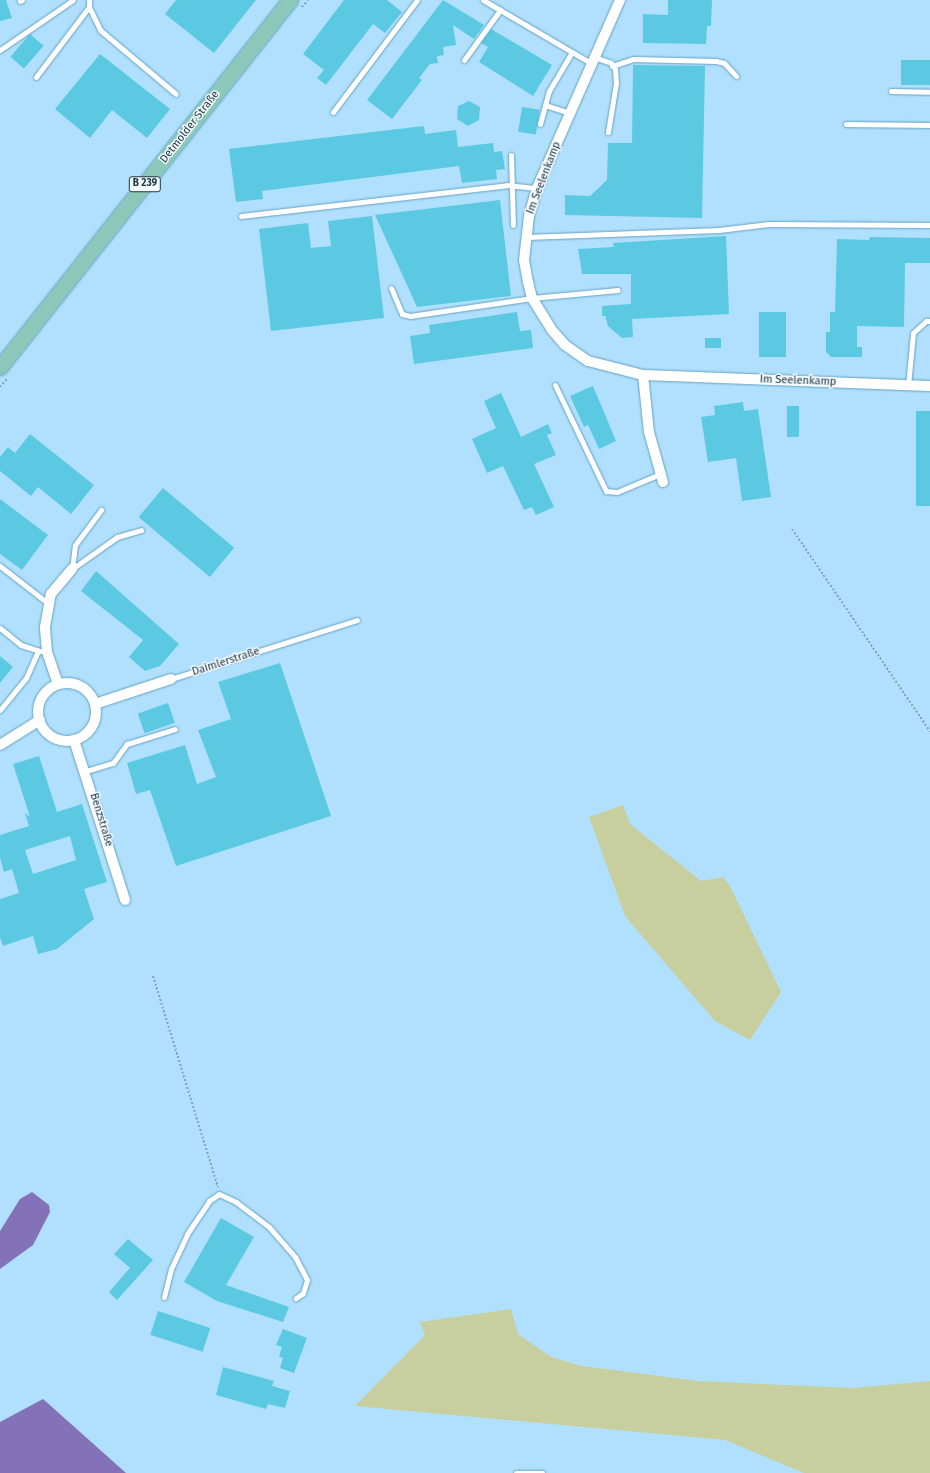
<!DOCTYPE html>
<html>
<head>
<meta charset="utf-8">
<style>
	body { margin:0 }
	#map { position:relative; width:930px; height:1473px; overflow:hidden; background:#b0e0fd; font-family:"Fira Sans",sans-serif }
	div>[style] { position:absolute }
	.green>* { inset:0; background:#c7cf9e }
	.water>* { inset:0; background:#8472b8 }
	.building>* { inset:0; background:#5bc9e2; transform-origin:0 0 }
	.path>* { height:2px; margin-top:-1px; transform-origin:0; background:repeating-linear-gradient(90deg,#7ca4bc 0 2px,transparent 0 4px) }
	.roads { filter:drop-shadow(0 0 1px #66a2c4) drop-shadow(0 0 1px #66a2c4) }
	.lane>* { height:5px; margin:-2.5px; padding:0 2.5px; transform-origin:2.5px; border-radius:2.5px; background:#fff }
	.street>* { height:10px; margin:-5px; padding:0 5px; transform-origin:5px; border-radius:5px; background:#fff }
	.street>.ring { margin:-5px; padding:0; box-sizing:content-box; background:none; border:10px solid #fff; border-radius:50% }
	.primary>* { height:15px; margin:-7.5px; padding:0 7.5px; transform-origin:7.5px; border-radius:7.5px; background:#8bc8ba }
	span { translate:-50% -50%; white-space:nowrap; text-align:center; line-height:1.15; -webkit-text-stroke:3px #f4fafe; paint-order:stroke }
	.shield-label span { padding:1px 3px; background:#f4fafe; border:1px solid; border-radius:3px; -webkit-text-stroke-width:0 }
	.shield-label { font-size:10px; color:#1b3442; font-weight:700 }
	.street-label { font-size:11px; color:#1b3442 }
</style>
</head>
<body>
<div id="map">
	<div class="green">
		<i style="clip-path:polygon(623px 805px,630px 824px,701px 881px,723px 877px,730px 886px,781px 992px,750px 1040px,715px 1021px,625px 916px,589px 817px)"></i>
		<i style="clip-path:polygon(511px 1309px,518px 1334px,551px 1357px,582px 1366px,698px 1381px,853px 1388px,930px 1381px,930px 1473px,804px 1473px,725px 1440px,355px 1406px,425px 1335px,420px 1322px)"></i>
	</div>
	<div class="water">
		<i style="clip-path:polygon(32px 1192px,49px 1205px,50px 1212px,33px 1245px,0 1269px,0 1231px,20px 1199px)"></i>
		<i style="clip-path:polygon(43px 1399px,126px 1473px,0 1473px,0 1422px)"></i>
	</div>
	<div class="building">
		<i style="clip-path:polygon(0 0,6px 0,12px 18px,0 21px)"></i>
		<i style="clip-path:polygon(176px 0,256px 0,214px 53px,165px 14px)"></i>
		<i style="clip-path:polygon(344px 0,387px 0,402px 12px,385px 33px,373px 24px,326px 85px,317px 78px,324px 70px,303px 54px)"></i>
		<i style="clip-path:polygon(443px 0,484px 25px,474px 39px,453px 25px,456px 45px,443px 47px,444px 55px,437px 56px,438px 63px,430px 64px,419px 78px,422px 80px,392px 119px,367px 100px)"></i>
		<i style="clip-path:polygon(668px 0,712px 0,711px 26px,707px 26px,706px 44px,643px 43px,643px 14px,668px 15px)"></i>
		<i style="clip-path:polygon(491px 29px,552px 65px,533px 96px,479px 62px,488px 47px,481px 43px)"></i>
		<i style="left:30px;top:34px;width:18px;height:30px;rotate:41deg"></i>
		<i style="clip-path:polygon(100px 54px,170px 109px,147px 138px,112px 110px,90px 138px,55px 109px)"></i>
		<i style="left:901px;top:60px;width:29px;height:25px"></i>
		<i style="clip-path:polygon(633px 65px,705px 66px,702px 218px,565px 215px,565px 195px,590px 196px,607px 180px,608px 143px,632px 143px)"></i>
		<i style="clip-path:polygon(469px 101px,480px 107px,479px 120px,468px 126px,457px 119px,458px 106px)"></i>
		<i style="left:522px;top:107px;width:18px;height:25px;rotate:9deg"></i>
		<i style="clip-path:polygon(424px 126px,425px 134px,456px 130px,458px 147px,493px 143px,494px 152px,502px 151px,505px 169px,496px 170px,497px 179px,462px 183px,459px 166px,262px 191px,263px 199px,236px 202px,229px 149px)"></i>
		<i style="clip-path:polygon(500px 200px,511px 296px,417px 307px,375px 215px)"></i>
		<i style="clip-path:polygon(372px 216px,384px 318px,271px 331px,259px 229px,308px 223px,311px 248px,331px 246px,328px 221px)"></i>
		<i style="clip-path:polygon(726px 236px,729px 314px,632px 319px,633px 337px,622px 338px,608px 326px,605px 316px,602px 316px,602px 306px,631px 304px,631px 274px,582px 274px,578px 249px,614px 247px,613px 243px)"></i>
		<i style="clip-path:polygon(870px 237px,930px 238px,930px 263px,905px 263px,904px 327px,857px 326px,857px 347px,862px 347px,862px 357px,831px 357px,826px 352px,826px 332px,830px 332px,830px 312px,835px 312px,837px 239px,869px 240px)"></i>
		<i style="clip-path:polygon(517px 312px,520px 331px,531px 330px,533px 348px,414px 364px,410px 336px,430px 333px,429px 325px)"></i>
		<i style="left:759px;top:312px;width:27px;height:45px"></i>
		<i style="left:721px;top:338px;width:10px;height:16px;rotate:90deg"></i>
		<i style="clip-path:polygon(593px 386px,616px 441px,599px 449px,588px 425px,584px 427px,570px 396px)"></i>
		<i style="clip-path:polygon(501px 393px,521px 437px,548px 424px,552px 433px,547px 435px,556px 455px,534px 464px,554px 507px,536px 515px,532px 507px,524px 510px,503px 466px,487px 473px,472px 439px,496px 428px,484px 401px)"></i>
		<i style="clip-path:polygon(743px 402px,744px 411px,758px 409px,771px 497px,742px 501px,736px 458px,708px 462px,701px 417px,715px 415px,714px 406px)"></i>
		<i style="left:787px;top:406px;width:12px;height:31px"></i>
		<i style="left:916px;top:411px;width:14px;height:95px"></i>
		<i style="clip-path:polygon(30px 434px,94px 485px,71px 514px,38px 487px,31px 496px,0 471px,0 457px,8px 447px,15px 453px)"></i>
		<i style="left:163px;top:488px;width:93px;height:38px;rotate:40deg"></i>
		<i style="clip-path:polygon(0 499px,48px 535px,22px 570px,0 554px)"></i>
		<i style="clip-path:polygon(96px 571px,179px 644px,160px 666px,145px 671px,129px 657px,143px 640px,81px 591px)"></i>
		<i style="clip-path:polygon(0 656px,13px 667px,0 683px)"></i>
		<i style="clip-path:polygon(280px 663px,331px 816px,176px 866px,150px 790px,136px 794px,127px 763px,185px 745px,197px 784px,216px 777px,198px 730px,231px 719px,218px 682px)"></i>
		<i style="left:168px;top:703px;width:21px;height:32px;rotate:71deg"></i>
		<i style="clip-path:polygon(evenodd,39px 756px,57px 812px,82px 804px,107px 882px,84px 889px,94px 919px,57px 949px,38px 954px,33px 936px,3px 946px,0 937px,0 899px,19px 893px,12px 869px,4px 872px,0 858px,0 835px,29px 826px,25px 813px,30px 817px,13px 764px,39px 756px,70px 836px,76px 860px,33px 874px,25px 850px,70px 836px)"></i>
		<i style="clip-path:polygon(221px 1218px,254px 1237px,226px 1285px,289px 1307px,283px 1322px,217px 1301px,184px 1282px)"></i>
		<i style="clip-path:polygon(128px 1239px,153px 1260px,117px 1300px,109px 1292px,130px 1268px,114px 1254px)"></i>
		<i style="left:158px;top:1311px;width:55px;height:25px;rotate:18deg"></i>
		<i style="clip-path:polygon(283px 1329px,307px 1338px,294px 1373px,280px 1368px,283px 1358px,279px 1356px,282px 1347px,276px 1345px)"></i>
		<i style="clip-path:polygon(223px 1367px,274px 1381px,272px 1386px,290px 1391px,285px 1408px,268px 1404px,266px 1409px,216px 1395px)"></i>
	</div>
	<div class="path">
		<i style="left:302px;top:7px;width:9px;rotate:-49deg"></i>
		<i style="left:0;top:387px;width:11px;rotate:-49deg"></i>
		<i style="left:792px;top:529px;width:245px;rotate:55.7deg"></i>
		<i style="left:153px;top:976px;width:221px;rotate:72.9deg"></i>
	</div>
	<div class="roads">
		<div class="lane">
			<i style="left:483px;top:0;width:125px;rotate:30.3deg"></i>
			<i style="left:20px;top:1px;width:2px;rotate:-27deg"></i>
			<i style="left:89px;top:7px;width:25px;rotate:64deg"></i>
			<i style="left:100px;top:30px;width:99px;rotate:40.1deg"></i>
			<i style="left:0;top:50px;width:88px;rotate:-34.4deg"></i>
			<i style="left:594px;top:57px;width:18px;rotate:19deg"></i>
			<i style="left:611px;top:63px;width:7px;rotate:56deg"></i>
			<i style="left:615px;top:69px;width:14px;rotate:86deg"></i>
			<i style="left:616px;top:83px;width:50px;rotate:99.3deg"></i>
			<i style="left:464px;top:60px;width:62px;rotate:-54.2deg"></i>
			<i style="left:612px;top:66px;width:22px;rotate:-18deg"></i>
			<i style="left:633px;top:59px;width:83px;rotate:1.4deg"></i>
			<i style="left:716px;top:61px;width:8px;rotate:14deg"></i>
			<i style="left:724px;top:63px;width:18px;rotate:47deg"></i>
			<i style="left:36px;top:77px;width:88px;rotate:-52.9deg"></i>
			<i style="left:89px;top:7px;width:7px;rotate:-90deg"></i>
			<i style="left:891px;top:91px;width:39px;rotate:1deg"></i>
			<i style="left:545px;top:105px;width:25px;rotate:18deg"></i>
			<i style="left:333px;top:112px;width:140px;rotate:-53.1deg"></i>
			<i style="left:540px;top:124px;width:34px;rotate:-75deg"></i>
			<i style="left:549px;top:91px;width:45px;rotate:-59.5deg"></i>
			<i style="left:846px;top:124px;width:84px;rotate:0.7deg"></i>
			<i style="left:511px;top:155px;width:70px;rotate:88.4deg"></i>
			<i style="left:241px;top:216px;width:268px;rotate:-6.6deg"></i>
			<i style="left:507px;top:185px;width:30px;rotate:6deg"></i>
			<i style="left:526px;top:237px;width:193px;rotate:-2.1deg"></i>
			<i style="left:719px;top:230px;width:50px;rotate:-6.8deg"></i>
			<i style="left:769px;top:224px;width:161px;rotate:0.4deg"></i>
			<i style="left:391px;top:288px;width:28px;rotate:67deg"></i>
			<i style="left:402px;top:314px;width:8px;rotate:14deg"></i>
			<i style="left:410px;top:316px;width:123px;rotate:-8.4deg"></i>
			<i style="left:532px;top:298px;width:86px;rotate:-5.3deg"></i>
			<i style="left:555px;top:385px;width:118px;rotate:64.3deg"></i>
			<i style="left:606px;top:491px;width:11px;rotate:5deg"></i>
			<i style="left:617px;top:492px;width:47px;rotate:-22.7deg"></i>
			<i style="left:908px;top:386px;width:53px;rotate:-84.6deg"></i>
			<i style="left:913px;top:333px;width:18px;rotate:-43deg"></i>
			<i style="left:926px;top:321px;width:4px"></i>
			<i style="left:0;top:566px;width:62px;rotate:37.8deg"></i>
			<i style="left:72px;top:569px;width:55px;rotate:-35.4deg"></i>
			<i style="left:117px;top:537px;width:25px;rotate:-16deg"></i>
			<i style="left:72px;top:569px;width:24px;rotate:-83deg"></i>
			<i style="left:75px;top:545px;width:44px;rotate:-53.4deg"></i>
			<i style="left:0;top:628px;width:27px;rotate:39deg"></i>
			<i style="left:21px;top:645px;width:20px;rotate:18deg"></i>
			<i style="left:171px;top:679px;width:195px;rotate:-17.6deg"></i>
			<i style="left:0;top:710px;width:41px;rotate:-50.9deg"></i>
			<i style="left:26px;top:678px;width:30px;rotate:-66deg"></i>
			<i style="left:86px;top:771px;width:28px;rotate:-17deg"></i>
			<i style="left:113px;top:763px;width:24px;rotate:-54deg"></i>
			<i style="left:127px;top:744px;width:50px;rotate:-17.4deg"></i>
			<i style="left:164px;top:1297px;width:29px;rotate:-76deg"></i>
			<i style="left:171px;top:1269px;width:38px;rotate:-65deg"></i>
			<i style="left:187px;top:1234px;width:40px;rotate:-56deg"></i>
			<i style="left:209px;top:1201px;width:12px;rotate:-35deg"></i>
			<i style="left:219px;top:1194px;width:19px;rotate:25deg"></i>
			<i style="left:236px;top:1202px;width:41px;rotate:37.1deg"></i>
			<i style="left:269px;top:1227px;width:40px;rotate:49deg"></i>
			<i style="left:295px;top:1257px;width:26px;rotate:62deg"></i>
			<i style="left:307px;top:1280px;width:14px;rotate:107deg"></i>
			<i style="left:303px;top:1293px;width:9px;rotate:144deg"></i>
			<i style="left:516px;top:1473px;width:26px"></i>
		</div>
		<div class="street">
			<i style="left:620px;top:0;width:206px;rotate:113.8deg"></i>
			<i style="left:537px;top:188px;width:29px;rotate:106deg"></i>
			<i style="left:529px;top:216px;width:44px;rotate:96.5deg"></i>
			<i style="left:524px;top:260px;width:22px;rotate:80deg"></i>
			<i style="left:528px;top:282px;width:16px;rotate:76deg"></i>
			<i style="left:532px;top:298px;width:36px;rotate:58deg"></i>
			<i style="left:551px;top:329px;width:21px;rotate:49deg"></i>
			<i style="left:565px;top:345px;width:28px;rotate:35deg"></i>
			<i style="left:588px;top:361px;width:57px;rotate:14.3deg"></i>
			<i style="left:643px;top:375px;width:287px;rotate:2.2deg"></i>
			<i style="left:643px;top:375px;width:57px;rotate:84deg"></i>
			<i style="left:649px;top:432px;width:52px;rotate:74.4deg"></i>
			<i class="ring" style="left:38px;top:683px;width:48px;height:48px"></i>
			<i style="left:58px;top:684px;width:34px;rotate:-109deg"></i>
			<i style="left:47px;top:652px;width:25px;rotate:-95deg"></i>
			<i style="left:45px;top:627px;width:34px;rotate:-80deg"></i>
			<i style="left:51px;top:594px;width:33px;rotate:-50deg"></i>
			<i style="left:95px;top:704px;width:80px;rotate:-18.2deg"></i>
			<i style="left:74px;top:740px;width:168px;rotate:72.3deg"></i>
			<i style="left:0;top:745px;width:47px;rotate:-32deg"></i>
		</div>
		<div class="primary">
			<i style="left:0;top:367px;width:468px;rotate:-51.7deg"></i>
		</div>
	</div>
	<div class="shield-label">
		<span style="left:145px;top:184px">B 239</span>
	</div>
	<div class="street-label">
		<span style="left:190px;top:127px;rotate:-52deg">Detmolder Straße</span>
		<span style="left:544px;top:178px;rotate:-69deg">Im Seelenkamp</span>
		<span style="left:798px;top:381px;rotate:2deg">Im Seelenkamp</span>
		<span style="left:226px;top:662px;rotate:-18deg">Daimlerstraße</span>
		<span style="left:101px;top:820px;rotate:73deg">Benzstraße</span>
	</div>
</div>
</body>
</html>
